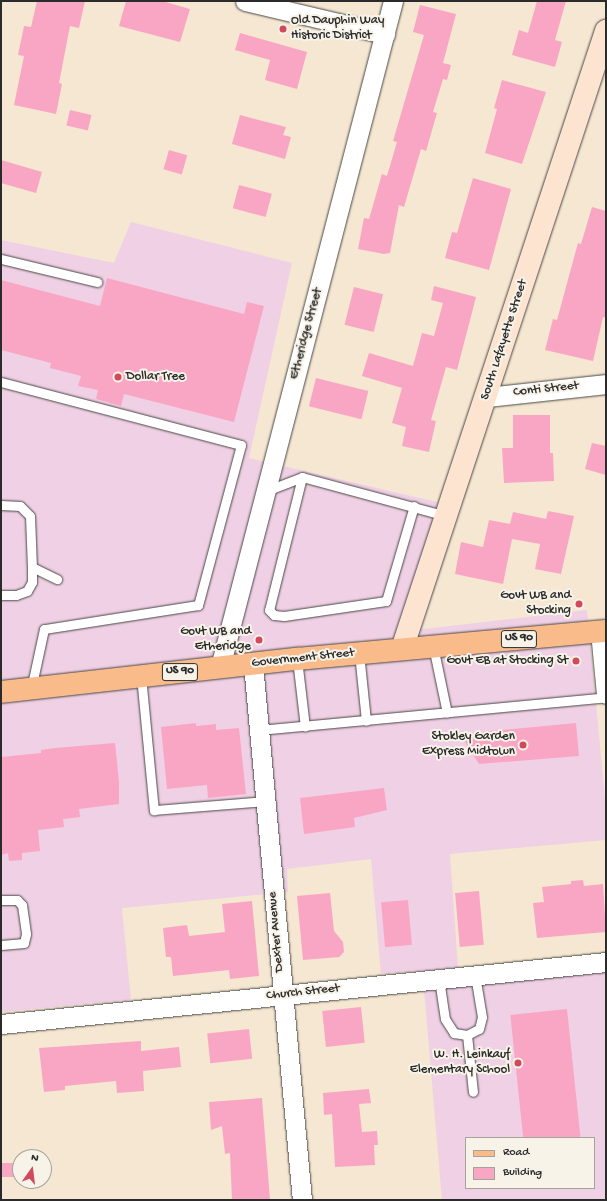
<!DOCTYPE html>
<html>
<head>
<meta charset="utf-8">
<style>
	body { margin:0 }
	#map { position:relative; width:607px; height:1201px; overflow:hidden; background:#f5e7d2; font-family:"Gochi Hand",sans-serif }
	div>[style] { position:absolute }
	.built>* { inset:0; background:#f0d0e5 }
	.building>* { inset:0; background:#f9a6c4; transform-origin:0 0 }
	.roads { filter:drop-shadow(0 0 1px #494744) drop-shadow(0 0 1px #494744) }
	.lane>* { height:9px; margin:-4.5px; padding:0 4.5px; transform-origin:4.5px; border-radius:4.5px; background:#fff }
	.street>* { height:19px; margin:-9.5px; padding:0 9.5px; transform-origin:9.5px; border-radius:9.5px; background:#fff }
	.secondary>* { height:22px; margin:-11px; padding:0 11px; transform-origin:11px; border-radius:11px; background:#fde4d1 }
	.primary>* { height:22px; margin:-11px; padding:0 11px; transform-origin:11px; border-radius:11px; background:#fabb8b }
	.dots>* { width:11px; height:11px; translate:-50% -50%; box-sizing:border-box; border:2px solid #f7f3e8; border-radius:50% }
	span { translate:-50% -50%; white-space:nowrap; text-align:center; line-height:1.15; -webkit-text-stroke:4px #f7f3e8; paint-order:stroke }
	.shield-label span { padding:1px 3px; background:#f7f3e8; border:1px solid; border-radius:3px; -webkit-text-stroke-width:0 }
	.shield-label { font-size:12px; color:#2b2b2b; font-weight:700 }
	.poi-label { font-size:13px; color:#2b2b2b }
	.left { translate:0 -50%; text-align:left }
	.right { translate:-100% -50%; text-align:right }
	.street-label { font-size:13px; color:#2b2b2b }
	.frame { position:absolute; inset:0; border:2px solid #2b2b2b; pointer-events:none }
	.legend { position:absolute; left:465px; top:1137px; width:130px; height:52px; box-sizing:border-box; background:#f7f3e8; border:1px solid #a5a39c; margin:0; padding:5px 7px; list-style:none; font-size:12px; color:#2b2b2b }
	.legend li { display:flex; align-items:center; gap:8px; height:20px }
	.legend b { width:20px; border:1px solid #a5a39c }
	.north { position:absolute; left:12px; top:1149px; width:40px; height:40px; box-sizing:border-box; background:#f7f3e8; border:1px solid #a5a39c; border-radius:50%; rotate:14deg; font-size:11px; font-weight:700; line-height:16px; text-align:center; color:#2b2b2b }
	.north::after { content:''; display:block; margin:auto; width:14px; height:18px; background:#d1495b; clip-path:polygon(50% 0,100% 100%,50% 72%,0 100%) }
</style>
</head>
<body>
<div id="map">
	<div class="built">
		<i style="clip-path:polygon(131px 222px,292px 263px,249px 458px,441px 503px,399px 632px,587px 610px,606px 808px,606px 840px,450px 854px,458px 968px,381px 974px,371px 859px,287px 869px,288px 892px,122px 908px,131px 1000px,1px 1012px,1px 240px,114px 263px)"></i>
		<i style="clip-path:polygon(evenodd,606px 970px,606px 1200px,442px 1200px,424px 989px,606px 970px,466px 1138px,594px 1138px,594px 1188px,466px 1188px,466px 1138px)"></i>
	</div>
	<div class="building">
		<i style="clip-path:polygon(37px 1px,85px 1px,79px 28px,70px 26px,59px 83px,62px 84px,56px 114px,14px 105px,24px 56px,18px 55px,24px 26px,31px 27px)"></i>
		<i style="clip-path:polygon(126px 1px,162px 1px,190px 9px,180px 42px,119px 26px)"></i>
		<i style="clip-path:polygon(537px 1px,566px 1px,555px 40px,562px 42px,555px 67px,512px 55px,519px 30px,528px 33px)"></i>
		<i style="clip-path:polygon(420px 5px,456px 14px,443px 63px,451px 65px,447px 80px,443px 79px,433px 112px,437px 113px,426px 151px,421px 149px,404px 207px,399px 205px,390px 253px,384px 254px,358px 249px,364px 218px,369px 219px,382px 174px,387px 176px,397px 142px,393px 141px,424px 35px,413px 32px)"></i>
		<i style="clip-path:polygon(240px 33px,307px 52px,297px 89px,265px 80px,270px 60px,235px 50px)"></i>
		<i style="clip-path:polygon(502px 80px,546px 92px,522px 164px,485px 153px,497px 109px,494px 108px)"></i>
		<i style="left:70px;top:110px;width:22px;height:16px;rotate:13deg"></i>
		<i style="clip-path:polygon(240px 115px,286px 127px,283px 135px,291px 137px,285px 159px,232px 144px)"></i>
		<i style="left:169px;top:150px;width:19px;height:20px;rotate:16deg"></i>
		<i style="clip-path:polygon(1px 160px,42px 172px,36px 193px,1px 183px)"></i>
		<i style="clip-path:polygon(473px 178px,511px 189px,489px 270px,445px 258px,452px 232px,457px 233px)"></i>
		<i style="left:239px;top:185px;width:34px;height:24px;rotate:15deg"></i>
		<i style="clip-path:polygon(592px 207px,606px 211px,606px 318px,603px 317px,593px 361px,545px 350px,553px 319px,557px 320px,578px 243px,581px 244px)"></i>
		<i style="clip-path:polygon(107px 278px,244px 314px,247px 302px,264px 306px,234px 422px,124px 394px,121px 406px,96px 399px,98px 390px,78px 386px,81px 376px,50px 368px,51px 363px,1px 350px,1px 280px,100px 306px)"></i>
		<i style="clip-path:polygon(434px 286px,476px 297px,457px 370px,446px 367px,431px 420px,436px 421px,429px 452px,402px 446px,406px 427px,392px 423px,402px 388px,362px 376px,369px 353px,413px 366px,422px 333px,434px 336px,443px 303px,431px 300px)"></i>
		<i style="left:354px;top:287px;width:30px;height:39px;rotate:14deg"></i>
		<i style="left:316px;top:378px;width:54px;height:29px;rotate:14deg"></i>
		<i style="clip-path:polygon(513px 415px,550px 415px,550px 453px,553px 453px,554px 481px,504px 483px,502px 448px,513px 448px)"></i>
		<i style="clip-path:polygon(592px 443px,606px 446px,606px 475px,585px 469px)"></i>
		<i style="clip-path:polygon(548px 511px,574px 516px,561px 574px,535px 569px,540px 544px,512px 539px,503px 584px,455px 574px,461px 542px,483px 547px,489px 520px,510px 524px,513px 512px,546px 519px)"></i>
		<i style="clip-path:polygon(196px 723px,196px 726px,216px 724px,216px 730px,239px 728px,246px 794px,208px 798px,207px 785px,167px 789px,161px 727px)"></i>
		<i style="clip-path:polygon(576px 723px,579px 756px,479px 764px,460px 734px)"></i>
		<i style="clip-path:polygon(115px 743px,119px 782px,119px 804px,79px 809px,80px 817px,63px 819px,64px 827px,38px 830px,40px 851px,22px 853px,22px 860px,9px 861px,8px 853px,1px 855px,1px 757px,41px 753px,41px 750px,55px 748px)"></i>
		<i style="clip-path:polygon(384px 788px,387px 810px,354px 818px,355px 827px,304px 834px,300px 798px)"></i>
		<i style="clip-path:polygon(583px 880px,584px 886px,603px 884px,606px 932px,537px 938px,533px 903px,544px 902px,542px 887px,571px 884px,571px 881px)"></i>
		<i style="left:479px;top:891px;width:54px;height:24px;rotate:85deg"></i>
		<i style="clip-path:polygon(330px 893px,334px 931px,343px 942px,344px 952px,339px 957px,303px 960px,297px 896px)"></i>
		<i style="left:408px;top:900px;width:45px;height:27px;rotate:85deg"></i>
		<i style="clip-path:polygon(252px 901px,259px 976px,230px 979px,229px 970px,173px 976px,171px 957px,166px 957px,163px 928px,187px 925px,189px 936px,225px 932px,222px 904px)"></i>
		<i style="left:361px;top:1007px;width:36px;height:39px;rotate:84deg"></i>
		<i style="left:567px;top:1009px;width:130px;height:57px;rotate:84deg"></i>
		<i style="left:249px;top:1029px;width:30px;height:42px;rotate:84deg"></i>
		<i style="clip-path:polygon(141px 1041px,141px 1051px,179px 1047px,181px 1067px,143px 1071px,144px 1091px,117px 1093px,116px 1081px,65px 1086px,65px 1090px,44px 1092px,39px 1048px)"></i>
		<i style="clip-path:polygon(369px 1089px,371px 1103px,359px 1104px,362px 1132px,377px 1131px,378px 1145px,374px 1145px,375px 1165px,335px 1167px,332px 1114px,324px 1115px,323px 1093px)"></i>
		<i style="clip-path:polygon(262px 1098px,270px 1200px,232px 1200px,230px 1153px,225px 1154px,222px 1126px,211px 1130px,209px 1102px)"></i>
		<i style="left:1px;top:1163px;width:14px;height:14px"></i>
	</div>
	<div class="roads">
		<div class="lane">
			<i style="left:1px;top:259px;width:99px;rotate:13.5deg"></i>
			<i style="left:1px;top:382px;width:248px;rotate:14.7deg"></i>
			<i style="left:241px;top:445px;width:166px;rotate:105deg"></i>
			<i style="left:198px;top:605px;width:156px;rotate:171.1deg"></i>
			<i style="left:44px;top:629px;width:61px;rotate:102.2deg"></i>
			<i style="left:302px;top:477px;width:137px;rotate:103.9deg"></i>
			<i style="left:269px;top:610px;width:7px;rotate:45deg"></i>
			<i style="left:274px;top:615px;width:10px;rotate:6deg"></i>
			<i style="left:284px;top:616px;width:103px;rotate:-8.4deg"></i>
			<i style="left:386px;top:601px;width:99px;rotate:-73.6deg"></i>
			<i style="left:266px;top:491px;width:39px;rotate:-21deg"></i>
			<i style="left:302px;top:477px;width:150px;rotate:15.1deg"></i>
			<i style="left:1px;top:505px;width:19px;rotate:3deg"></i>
			<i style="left:20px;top:506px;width:14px;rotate:45deg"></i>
			<i style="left:30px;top:516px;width:51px;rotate:87.8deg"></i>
			<i style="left:32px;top:567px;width:15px;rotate:90deg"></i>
			<i style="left:32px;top:582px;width:10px;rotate:119deg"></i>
			<i style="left:27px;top:591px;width:12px;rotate:160deg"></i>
			<i style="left:16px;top:595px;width:15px;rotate:180deg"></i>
			<i style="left:32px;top:567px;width:28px;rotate:26deg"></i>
			<i style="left:433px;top:646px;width:68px;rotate:78.2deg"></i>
			<i style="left:359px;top:653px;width:68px;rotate:84.1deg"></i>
			<i style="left:297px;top:659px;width:68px;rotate:83.3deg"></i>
			<i style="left:141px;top:676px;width:135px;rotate:84.5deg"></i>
			<i style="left:154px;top:810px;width:111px;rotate:-4.6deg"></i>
			<i style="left:259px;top:730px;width:349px;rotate:-5.4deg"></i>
			<i style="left:1px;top:900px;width:16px"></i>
			<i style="left:17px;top:900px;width:7px;rotate:45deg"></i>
			<i style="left:22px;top:905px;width:29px;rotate:82deg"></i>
			<i style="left:26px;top:934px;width:9px;rotate:103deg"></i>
			<i style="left:24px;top:943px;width:23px;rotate:175deg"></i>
			<i style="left:439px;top:979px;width:40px;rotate:81.5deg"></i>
			<i style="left:445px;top:1019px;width:17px;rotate:57deg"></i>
			<i style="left:454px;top:1033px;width:13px;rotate:9deg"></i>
			<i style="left:467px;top:1035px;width:13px;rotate:-27deg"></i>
			<i style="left:479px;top:1029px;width:12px;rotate:-76deg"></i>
			<i style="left:482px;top:1017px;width:43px;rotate:-99.5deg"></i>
			<i style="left:467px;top:1035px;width:57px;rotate:84deg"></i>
		</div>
		<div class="street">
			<i style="left:245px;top:1px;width:144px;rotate:13.3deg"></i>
			<i style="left:487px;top:397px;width:120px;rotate:-6.2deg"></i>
			<i style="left:600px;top:631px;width:63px;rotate:84.6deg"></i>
			<i style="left:253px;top:664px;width:538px;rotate:84.78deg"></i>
			<i style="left:220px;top:667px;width:688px;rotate:-75.44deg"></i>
			<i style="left:1px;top:1024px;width:608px;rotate:-5.85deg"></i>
		</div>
		<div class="secondary">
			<i style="left:402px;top:649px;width:651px;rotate:-71.73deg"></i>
		</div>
		<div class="primary">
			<i style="left:1px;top:692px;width:298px;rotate:-6.4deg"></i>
			<i style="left:297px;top:659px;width:310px;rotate:-5.2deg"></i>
		</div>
	</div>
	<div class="dots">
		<i style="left:283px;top:29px;background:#d1495b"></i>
		<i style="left:118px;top:377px;background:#d1495b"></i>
		<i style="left:579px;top:604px;background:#d1495b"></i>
		<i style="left:259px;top:640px;background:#d1495b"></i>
		<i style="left:576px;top:661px;background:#d1495b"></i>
		<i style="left:523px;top:745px;background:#d1495b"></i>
		<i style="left:518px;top:1063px;background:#d1495b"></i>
	</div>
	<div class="shield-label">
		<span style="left:519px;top:639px">US 90</span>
		<span style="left:180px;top:672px">US 90</span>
	</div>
	<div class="poi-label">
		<span class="left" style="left:291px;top:29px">Old Dauphin Way<br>Historic District</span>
		<span class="left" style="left:126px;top:377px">Dollar Tree</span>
		<span class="right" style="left:571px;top:604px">Govt WB and<br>Stocking</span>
		<span class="right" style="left:251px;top:640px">Govt WB and<br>Etheridge</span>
		<span class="right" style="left:568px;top:661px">Govt EB at Stocking St</span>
		<span class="right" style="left:515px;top:745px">Stokley Garden<br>Express Midtown</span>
		<span class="right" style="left:510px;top:1063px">W. H. Leinkauf<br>Elementary School</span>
	</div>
	<div class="street-label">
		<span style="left:307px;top:334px;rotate:-75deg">Etheridge Street</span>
		<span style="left:505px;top:340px;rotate:-72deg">South Lafayette Street</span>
		<span style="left:546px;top:390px;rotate:-6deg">Conti Street</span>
		<span style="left:303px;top:659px;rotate:-6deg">Government Street</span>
		<span style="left:277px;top:932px;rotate:-95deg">Dexter Avenue</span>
		<span style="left:303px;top:993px;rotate:-6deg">Church Street</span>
	</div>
	<div class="frame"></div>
	<ul class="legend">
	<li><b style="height:5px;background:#fabb8b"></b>Road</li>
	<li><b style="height:11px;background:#f9a6c4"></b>Building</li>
	</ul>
	<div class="north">N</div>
</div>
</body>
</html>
